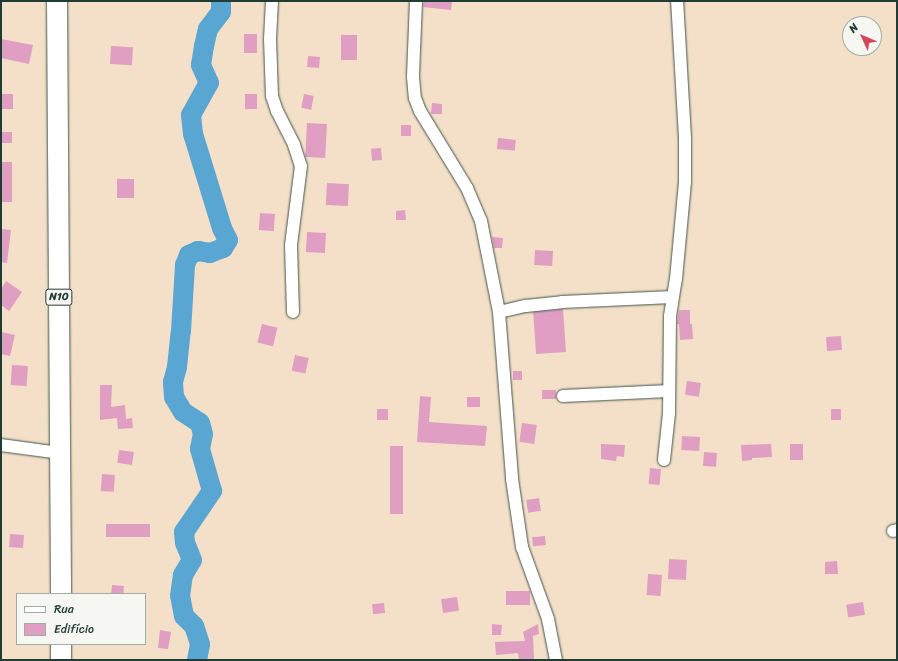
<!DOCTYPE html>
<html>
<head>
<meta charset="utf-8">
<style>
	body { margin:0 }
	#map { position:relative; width:898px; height:661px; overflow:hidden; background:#f4e0c8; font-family:Sriracha,sans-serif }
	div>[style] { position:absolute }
	.river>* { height:20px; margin:-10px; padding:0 10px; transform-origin:10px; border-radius:10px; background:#5aa6d2 }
	.building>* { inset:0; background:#df9ec2; transform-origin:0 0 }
	.roads { filter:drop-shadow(0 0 1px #3f554a) drop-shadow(0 0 1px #3f554a) }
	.minor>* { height:12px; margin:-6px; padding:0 6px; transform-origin:6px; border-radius:6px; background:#fff }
	.primary>* { height:20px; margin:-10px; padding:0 10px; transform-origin:10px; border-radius:10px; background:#fff }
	span { translate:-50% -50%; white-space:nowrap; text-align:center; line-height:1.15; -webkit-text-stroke:3px #f6f6f2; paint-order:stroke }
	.shield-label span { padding:1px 3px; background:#f6f6f2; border:1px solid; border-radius:3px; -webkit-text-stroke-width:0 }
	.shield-label { font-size:11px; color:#1f3d34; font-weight:700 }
	.frame { position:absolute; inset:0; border:2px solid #1f3d34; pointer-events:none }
	.legend { position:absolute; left:16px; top:593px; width:130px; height:52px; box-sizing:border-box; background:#f6f6f2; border:1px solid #a0aca6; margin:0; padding:5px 7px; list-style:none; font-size:12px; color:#1f3d34 }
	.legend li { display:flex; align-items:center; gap:8px; height:20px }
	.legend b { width:20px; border:1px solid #a0aca6 }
	.north { position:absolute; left:842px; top:16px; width:40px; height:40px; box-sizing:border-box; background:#f6f6f2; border:1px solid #a0aca6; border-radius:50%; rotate:314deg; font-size:11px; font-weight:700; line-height:16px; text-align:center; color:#1f3d34 }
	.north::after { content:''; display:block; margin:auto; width:14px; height:18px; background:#d1495b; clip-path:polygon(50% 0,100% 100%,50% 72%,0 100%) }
</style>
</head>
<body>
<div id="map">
	<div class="river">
		<i style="left:197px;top:660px;width:16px;rotate:-79deg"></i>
		<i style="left:200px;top:644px;width:19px;rotate:-108deg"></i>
		<i style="left:194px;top:626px;width:14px;rotate:-135deg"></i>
		<i style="left:184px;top:616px;width:20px;rotate:-101deg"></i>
		<i style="left:180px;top:596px;width:21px;rotate:-82deg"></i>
		<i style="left:183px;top:575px;width:17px;rotate:-59deg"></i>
		<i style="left:192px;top:560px;width:18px;rotate:-112deg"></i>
		<i style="left:185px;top:543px;width:11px;rotate:-95deg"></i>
		<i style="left:184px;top:532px;width:50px;rotate:-55.7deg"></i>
		<i style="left:212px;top:491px;width:44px;rotate:-105.9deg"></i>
		<i style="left:200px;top:449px;width:15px;rotate:-79deg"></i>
		<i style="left:203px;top:434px;width:11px;rotate:-105deg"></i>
		<i style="left:200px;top:423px;width:20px;rotate:-147deg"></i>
		<i style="left:183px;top:412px;width:17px;rotate:-121deg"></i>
		<i style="left:174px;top:397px;width:15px;rotate:-94deg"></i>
		<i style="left:173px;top:382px;width:16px;rotate:-75deg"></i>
		<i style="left:177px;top:367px;width:36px;rotate:-84deg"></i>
		<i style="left:181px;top:331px;width:66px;rotate:-86.5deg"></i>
		<i style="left:185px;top:265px;width:11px;rotate:-68deg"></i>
		<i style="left:189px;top:255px;width:10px;rotate:-24deg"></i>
		<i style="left:198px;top:251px;width:12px;rotate:9deg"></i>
		<i style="left:210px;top:253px;width:14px;rotate:-21deg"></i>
		<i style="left:223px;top:248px;width:9px;rotate:-58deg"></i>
		<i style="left:228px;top:240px;width:13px;rotate:-117deg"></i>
		<i style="left:222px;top:228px;width:98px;rotate:-107.1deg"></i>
		<i style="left:193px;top:134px;width:19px;rotate:-96deg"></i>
		<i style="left:191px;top:115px;width:37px;rotate:-61deg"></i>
		<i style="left:209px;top:83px;width:20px;rotate:-114deg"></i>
		<i style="left:201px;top:65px;width:19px;rotate:-81deg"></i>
		<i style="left:204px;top:46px;width:17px;rotate:-77deg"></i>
		<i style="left:208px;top:29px;width:21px;rotate:-53deg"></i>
		<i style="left:221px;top:12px;width:11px;rotate:-90deg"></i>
	</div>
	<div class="building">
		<i style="clip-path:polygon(424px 1px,452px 1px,451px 10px,423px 7px)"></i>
		<i style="left:257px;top:34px;width:19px;height:13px;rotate:90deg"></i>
		<i style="left:357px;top:35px;width:25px;height:16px;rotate:90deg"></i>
		<i style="clip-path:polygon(1px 39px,33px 45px,29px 64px,1px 58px)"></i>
		<i style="left:111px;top:46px;width:22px;height:18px;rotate:3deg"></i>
		<i style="left:308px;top:56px;width:12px;height:11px;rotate:5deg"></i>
		<i style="left:1px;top:94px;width:12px;height:15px"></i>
		<i style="left:245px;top:94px;width:12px;height:15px"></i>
		<i style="left:304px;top:94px;width:10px;height:14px;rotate:11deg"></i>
		<i style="clip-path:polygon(432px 103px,442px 104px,442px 114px,431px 114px)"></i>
		<i style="left:307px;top:123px;width:20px;height:34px;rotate:3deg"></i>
		<i style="left:411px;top:125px;width:11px;height:10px;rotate:90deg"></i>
		<i style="left:2px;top:132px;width:10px;height:11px"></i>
		<i style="left:498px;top:138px;width:18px;height:11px;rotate:6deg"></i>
		<i style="left:381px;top:148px;width:12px;height:10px;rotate:85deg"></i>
		<i style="left:1px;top:162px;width:11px;height:40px"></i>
		<i style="left:117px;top:179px;width:17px;height:19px"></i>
		<i style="left:327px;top:183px;width:22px;height:22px;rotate:3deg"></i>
		<i style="clip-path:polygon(405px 210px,406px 220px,396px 220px,396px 211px)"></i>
		<i style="left:260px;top:213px;width:15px;height:17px;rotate:4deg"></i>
		<i style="clip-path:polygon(1px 229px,11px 230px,7px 263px,1px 262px)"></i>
		<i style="left:307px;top:232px;width:19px;height:20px;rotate:3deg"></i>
		<i style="clip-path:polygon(492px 237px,503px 238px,502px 248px,494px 248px)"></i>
		<i style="left:535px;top:250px;width:18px;height:15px;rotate:3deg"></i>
		<i style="clip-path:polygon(6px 281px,22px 292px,9px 311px,1px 305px,1px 289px)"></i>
		<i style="left:563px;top:309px;width:43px;height:30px;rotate:86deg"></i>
		<i style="clip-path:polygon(679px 310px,690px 310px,690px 324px,692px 324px,693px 339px,680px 340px,679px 324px,677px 324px)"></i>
		<i style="left:262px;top:324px;width:16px;height:19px;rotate:14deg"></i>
		<i style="clip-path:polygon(1px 332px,15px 335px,10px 356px,1px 354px)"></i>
		<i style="left:841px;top:336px;width:14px;height:15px;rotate:86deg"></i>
		<i style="left:295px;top:355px;width:14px;height:16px;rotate:12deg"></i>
		<i style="left:12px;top:365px;width:16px;height:20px;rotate:4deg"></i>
		<i style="left:513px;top:371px;width:9px;height:9px"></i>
		<i style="left:687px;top:381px;width:14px;height:14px;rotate:8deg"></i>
		<i style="clip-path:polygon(100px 385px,112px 385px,111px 407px,125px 405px,126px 419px,132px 418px,133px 428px,118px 429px,117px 418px,100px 420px)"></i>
		<i style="left:542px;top:390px;width:14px;height:9px"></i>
		<i style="clip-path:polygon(420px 396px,431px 397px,429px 422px,487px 426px,485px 446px,417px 442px)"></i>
		<i style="left:467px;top:397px;width:13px;height:10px"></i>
		<i style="left:377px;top:409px;width:11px;height:11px"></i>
		<i style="left:831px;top:409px;width:10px;height:11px"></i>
		<i style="left:522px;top:423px;width:15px;height:19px;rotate:8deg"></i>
		<i style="left:682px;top:436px;width:18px;height:14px;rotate:3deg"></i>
		<i style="clip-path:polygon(601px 444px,625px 445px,624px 457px,617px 456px,616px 461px,601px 459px)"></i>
		<i style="clip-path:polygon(771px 444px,772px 457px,752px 458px,752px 460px,742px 461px,741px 445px)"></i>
		<i style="left:790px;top:444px;width:13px;height:16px"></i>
		<i style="left:390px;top:446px;width:13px;height:68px"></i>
		<i style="left:119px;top:450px;width:15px;height:13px;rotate:8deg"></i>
		<i style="left:704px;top:452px;width:13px;height:14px;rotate:4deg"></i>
		<i style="left:650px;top:468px;width:11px;height:16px;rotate:5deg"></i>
		<i style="left:102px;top:474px;width:13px;height:17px;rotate:4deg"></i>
		<i style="left:539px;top:498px;width:13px;height:13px;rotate:81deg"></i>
		<i style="left:106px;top:524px;width:44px;height:13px"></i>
		<i style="left:10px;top:534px;width:14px;height:13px;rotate:4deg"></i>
		<i style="left:545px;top:536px;width:9px;height:13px;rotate:84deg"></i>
		<i style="left:669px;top:559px;width:18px;height:20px;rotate:3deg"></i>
		<i style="clip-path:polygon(837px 561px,838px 574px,825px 574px,825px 562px)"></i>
		<i style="left:648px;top:574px;width:14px;height:21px;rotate:4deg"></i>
		<i style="left:112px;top:585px;width:12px;height:9px;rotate:5deg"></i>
		<i style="left:506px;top:591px;width:24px;height:14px"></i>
		<i style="left:457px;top:597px;width:14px;height:16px;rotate:82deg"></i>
		<i style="left:863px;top:602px;width:13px;height:17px;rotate:81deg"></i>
		<i style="left:384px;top:603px;width:10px;height:12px;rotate:84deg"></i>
		<i style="clip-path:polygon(492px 624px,502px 625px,501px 635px,492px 635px)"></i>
		<i style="clip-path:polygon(538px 624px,539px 634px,533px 636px,534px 660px,519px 660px,518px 653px,496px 655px,495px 642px,525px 641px,523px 632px)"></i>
		<i style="clip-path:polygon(160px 630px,171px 632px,168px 649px,158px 648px)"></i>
	</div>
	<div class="roads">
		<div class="minor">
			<i style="left:272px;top:1px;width:38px;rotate:93deg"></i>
			<i style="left:270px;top:39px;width:57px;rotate:88deg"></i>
			<i style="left:272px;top:96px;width:16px;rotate:72deg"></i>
			<i style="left:277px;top:111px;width:38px;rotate:63deg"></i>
			<i style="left:294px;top:145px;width:22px;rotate:72deg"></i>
			<i style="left:301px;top:166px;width:80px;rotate:97.2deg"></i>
			<i style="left:291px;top:245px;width:67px;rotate:88.3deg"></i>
			<i style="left:416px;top:1px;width:76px;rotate:92.3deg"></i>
			<i style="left:413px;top:77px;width:21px;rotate:85deg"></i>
			<i style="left:415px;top:98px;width:14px;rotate:69deg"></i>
			<i style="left:420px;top:111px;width:90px;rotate:58.6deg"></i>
			<i style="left:467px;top:188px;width:36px;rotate:67deg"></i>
			<i style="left:481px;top:221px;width:93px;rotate:78.8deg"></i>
			<i style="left:499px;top:312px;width:168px;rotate:85.5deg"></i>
			<i style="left:512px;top:479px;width:69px;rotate:81.6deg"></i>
			<i style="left:522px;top:547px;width:77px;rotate:70.1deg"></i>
			<i style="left:548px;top:619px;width:42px;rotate:79deg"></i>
			<i style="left:499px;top:312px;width:28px;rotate:-13deg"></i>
			<i style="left:526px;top:306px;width:36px;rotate:-6deg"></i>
			<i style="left:562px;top:302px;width:111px;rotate:-2.6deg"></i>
			<i style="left:563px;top:396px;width:106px;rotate:-2.7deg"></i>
			<i style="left:1px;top:445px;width:60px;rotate:7.7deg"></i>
			<i style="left:664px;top:460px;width:47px;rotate:-83.9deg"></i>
			<i style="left:669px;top:413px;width:97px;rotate:-89.4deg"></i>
			<i style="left:670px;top:316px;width:37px;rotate:-81deg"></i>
			<i style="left:676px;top:279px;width:97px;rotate:-84.7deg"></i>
			<i style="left:685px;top:182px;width:44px;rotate:-90deg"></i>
			<i style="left:685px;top:138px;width:137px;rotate:-93.3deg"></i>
			<i style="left:893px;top:531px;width:4px;rotate:-14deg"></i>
		</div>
		<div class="primary">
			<i style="left:57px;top:1px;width:593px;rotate:89.61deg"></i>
			<i style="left:61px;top:644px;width:16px;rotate:90deg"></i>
		</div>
	</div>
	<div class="shield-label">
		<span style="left:59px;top:297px">N10</span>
	</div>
	<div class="frame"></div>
	<ul class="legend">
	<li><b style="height:5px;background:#fff"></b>Rua</li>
	<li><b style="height:11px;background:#df9ec2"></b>Edifício</li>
	</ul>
	<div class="north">N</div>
</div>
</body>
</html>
